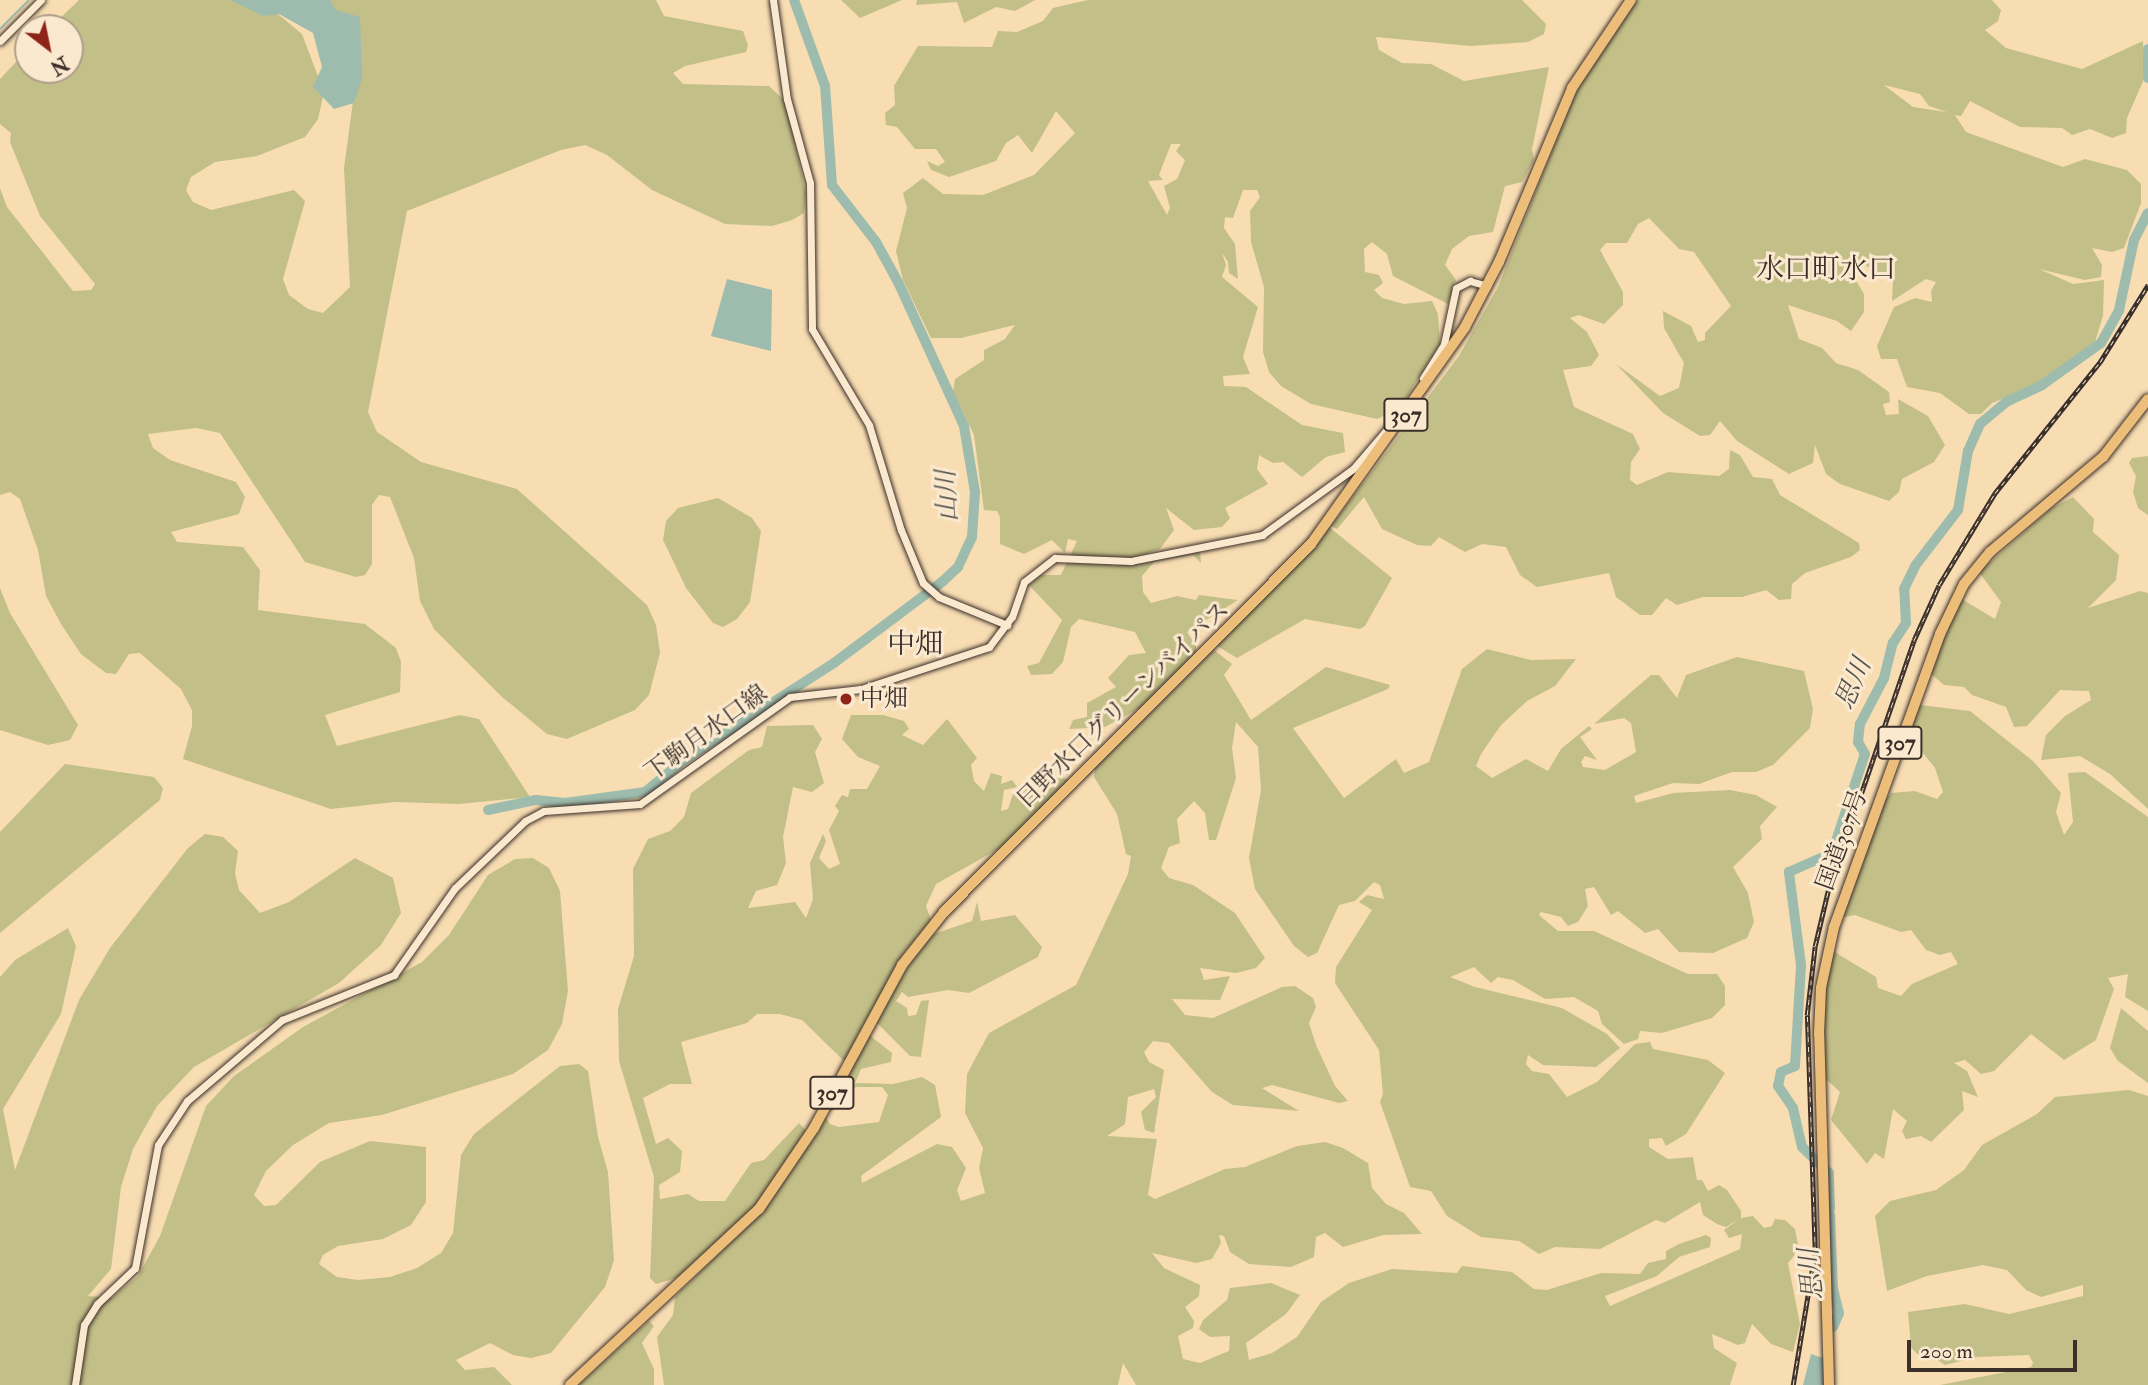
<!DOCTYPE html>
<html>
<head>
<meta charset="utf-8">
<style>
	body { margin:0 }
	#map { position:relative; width:2148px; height:1385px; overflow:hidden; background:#f8ddb3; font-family:"IM FELL Double Pica","Noto Serif JP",serif }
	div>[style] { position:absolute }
	.green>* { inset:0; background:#c3bf88 }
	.water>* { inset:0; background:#9dbcad }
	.stream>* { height:2px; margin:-1px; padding:0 1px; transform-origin:1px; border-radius:1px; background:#9dbcad }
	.river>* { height:10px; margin:-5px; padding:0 5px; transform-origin:5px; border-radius:5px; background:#9dbcad }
	.roads { filter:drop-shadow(0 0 2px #3b2f2a) drop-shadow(0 0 2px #3b2f2a) }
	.secondary>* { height:7px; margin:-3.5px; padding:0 3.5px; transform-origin:3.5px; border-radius:3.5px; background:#fae9ce }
	.highway>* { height:10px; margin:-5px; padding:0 5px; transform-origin:5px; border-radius:5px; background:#ecbe7a }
	.rail>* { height:4.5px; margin-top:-2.25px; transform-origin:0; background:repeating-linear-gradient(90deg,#fae9ce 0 5px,#3b2f2a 0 10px); box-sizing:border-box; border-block:2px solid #3b2f2a }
	.dots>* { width:19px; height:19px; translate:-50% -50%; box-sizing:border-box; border:4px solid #fae9ce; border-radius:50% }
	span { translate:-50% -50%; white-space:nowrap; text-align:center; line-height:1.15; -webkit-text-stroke:6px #fae9ce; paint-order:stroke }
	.shield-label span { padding:2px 5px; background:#fae9ce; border:2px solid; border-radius:5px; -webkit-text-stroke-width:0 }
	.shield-label { font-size:23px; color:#3b2f2a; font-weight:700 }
	.poi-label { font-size:24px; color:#3b2f2a }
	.left { translate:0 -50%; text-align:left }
	.street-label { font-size:24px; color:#3b2f2a }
	.water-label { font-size:26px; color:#54524b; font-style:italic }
	.quarter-label { font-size:28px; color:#3b2f2a }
	.north { position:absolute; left:14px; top:14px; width:70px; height:70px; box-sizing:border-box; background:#fae9ce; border:2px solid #ae9f8c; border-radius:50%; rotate:148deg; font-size:19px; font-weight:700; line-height:28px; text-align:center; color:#3b2f2a }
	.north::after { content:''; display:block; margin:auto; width:24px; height:32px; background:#8f2418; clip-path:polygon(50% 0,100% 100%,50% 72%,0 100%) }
	.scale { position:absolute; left:1907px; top:1340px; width:170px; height:32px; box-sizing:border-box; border:4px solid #3b2f2a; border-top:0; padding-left:9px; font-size:21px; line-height:24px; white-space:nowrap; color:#3b2f2a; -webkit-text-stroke:5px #fae9ce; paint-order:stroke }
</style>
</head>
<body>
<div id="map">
	<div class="green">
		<i style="clip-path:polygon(79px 0,261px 0,302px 34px,324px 92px,318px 119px,305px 137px,257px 156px,215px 162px,191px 177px,186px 190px,193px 202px,211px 210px,294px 190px,305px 201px,283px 279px,289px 295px,308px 309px,323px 313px,350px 287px,344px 168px,359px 57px,328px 0,656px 0,664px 16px,743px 31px,748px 45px,746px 52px,685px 66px,673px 73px,683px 84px,769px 86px,786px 102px,806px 194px,804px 213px,792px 220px,772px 226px,725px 224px,652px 190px,607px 155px,585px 145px,561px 150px,407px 211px,368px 412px,377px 432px,421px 462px,517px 489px,647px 605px,656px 625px,660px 653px,649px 695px,635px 710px,567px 739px,547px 734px,501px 696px,434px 629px,420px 601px,414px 558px,390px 497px,379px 495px,372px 505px,372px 564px,365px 575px,356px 577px,305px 562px,220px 433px,196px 428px,148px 434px,153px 448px,170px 460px,236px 482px,245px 497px,239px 514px,171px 532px,177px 542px,243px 547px,260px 570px,258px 610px,365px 624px,396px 648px,401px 662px,400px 692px,325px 715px,337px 746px,460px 715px,479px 719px,530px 797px,459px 804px,395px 802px,331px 809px,183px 759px,192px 726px,192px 710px,181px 689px,140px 653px,129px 654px,116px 674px,106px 673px,81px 654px,61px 624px,46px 596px,38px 550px,20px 499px,10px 492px,0 495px,0 188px,7px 207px,73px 291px,91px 290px,95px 284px,40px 216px,10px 142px,11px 133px,0 124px,0 79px,28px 49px,28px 70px,70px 70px,70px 28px,50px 28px)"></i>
		<i style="clip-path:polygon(841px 0,902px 0,860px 18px)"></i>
		<i style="clip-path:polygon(917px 0,1035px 0,1015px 11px,996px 7px,964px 23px,957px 2px,916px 5px)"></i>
		<i style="clip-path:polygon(evenodd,1088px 0,1522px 0,1546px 24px,1544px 34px,1528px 42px,1470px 46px,1376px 37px,1379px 50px,1402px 63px,1431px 64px,1464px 81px,1549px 67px,1532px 149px,1534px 160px,1522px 182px,1505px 186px,1493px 232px,1469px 236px,1452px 249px,1445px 265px,1456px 280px,1448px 304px,1393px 276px,1387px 254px,1372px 242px,1364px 249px,1365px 272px,1379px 275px,1383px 283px,1374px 290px,1382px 298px,1404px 304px,1432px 301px,1438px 314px,1440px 344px,1399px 409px,1377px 419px,1311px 404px,1281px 386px,1269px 372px,1263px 352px,1264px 287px,1251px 242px,1250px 211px,1260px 197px,1257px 190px,1243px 190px,1233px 218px,1225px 217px,1224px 228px,1235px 244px,1238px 279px,1229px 273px,1228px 262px,1222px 253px,1226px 265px,1222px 277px,1258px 307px,1243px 357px,1250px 374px,1223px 376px,1224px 386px,1246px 387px,1302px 425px,1343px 433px,1345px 452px,1326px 457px,1302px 477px,1283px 462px,1273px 463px,1259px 455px,1257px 469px,1268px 484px,1225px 508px,1230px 518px,1222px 527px,1194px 530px,1166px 508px,1174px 530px,1160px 549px,1110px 566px,1200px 550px,1201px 563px,1193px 555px,1154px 562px,1142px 576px,1143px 592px,1151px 603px,1177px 596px,1196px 600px,1199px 595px,1238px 600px,1187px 632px,1196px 646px,1196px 657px,1156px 699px,1105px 727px,1069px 729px,1073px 720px,1087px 717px,1087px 703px,1116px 687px,1108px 678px,1129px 655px,1146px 653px,1135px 632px,1079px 619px,1071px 627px,1063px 662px,1052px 674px,1031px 675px,1027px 666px,1039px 663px,1062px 620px,1029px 585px,1041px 575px,1061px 575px,1077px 541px,1068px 539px,1065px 553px,1052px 540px,1024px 554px,1000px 544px,1000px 517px,997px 511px,984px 510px,974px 435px,953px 391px,955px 379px,984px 360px,984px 350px,1005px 339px,1015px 325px,961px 338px,931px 338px,903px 280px,896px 251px,907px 208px,903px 193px,923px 178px,943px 194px,983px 195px,1034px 175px,1075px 133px,1056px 111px,1032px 153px,1018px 135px,1006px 143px,996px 161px,949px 177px,931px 170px,927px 161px,938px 166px,945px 162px,936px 149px,915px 149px,897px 127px,886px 125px,885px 113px,895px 105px,894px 86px,918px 46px,992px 47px,998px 31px,1017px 32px,1043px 21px,1053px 8px,1088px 0,1171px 144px,1181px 144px,1176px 151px,1185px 160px,1177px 179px,1164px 186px,1170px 208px,1167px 215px,1148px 181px,1163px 180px,1159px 175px,1171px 144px)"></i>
		<i style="clip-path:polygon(evenodd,1637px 0,1992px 0,2001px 10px,1998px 21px,1985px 30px,2006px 48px,2082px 69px,2143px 41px,2144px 79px,2127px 118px,2126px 133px,2112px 138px,2090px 129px,2072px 135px,2062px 128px,2020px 127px,1970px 101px,1961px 116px,1955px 115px,1966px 132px,2063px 167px,2085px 159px,2127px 170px,2141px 184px,2141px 203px,2124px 248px,2112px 252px,2092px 248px,2102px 265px,2101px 277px,2085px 280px,2039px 269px,2073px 284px,2104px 280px,2103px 316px,2094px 345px,2082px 355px,2039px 385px,1992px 403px,1981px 414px,1969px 414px,1940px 393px,1907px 387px,1897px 359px,1881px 359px,1877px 346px,1894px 307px,1915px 298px,1932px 302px,1931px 291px,1936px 282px,1926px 279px,1892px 301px,1893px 280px,1852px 258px,1843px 268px,1851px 272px,1864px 294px,1864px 312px,1851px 331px,1837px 321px,1788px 305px,1799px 339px,1822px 348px,1836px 363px,1858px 370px,1889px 392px,1890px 402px,1883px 404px,1886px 415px,1899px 414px,1898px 399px,1928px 416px,1945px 445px,1934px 462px,1902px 479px,1899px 492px,1889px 501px,1840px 484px,1826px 474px,1815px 445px,1813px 463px,1789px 474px,1737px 441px,1720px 421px,1710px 435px,1700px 436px,1663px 413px,1616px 364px,1660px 396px,1679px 388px,1684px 363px,1664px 328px,1663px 311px,1691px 326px,1698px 342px,1705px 340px,1705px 333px,1731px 306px,1694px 252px,1679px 249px,1649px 218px,1638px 224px,1627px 243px,1606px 243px,1600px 250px,1623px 292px,1623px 305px,1604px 324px,1579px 315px,1570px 318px,1587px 332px,1599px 355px,1591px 366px,1563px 370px,1574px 407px,1633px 434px,1640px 449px,1631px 462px,1630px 480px,1637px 485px,1668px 472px,1719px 476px,1729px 469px,1730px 450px,1740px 455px,1753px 477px,1772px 479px,1780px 495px,1859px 543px,1860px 550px,1851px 557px,1805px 573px,1792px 584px,1791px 599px,1779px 600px,1766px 590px,1742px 597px,1703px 597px,1677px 605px,1666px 598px,1652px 615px,1640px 615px,1616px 597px,1609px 573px,1537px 587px,1520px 575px,1506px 547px,1482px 544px,1465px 552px,1439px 537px,1431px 546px,1417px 545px,1382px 529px,1364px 497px,1337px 529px,1331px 526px,1459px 356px,1498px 287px,1576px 90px,1596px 54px,1637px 0,1884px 85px,1920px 94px,1929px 106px,1947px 112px,1913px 107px,1884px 85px)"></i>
		<i style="clip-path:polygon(2148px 456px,2148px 515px,2138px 508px,2133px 492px,2136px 476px,2129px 463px,2132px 458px)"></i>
		<i style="clip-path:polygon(2073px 497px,2094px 519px,2093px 532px,2119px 555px,2116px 580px,2088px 608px,2140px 591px,2148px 593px,2148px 809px,2110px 774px,2080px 756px,2041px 760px,2046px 735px,2065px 716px,2091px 700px,2089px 691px,2060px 690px,2027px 726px,2014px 727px,2006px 707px,1972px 695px,1964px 687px,1944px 685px,1930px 673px,1960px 598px,1995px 619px,2001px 602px,1979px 572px,2052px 508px)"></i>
		<i style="clip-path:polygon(718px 498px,752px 518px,761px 531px,750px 602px,737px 619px,723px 627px,713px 623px,686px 588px,663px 540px,666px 521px,678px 508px)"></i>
		<i style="clip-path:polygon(1329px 527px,1392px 578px,1365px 626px,1360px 629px,1305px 619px,1237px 658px,1217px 646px)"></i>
		<i style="clip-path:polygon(0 588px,10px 613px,78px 725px,70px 740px,48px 745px,0 730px)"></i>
		<i style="clip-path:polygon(evenodd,1487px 649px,1531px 660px,1576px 659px,1555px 686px,1527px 701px,1501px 725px,1481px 754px,1476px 766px,1492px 778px,1526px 759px,1548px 771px,1561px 749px,1589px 726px,1592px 729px,1580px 737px,1597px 760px,1585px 756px,1581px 762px,1583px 767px,1605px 770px,1636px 752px,1631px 723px,1624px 718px,1594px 724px,1651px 675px,1659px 675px,1677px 698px,1686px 675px,1737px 657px,1804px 671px,1813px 709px,1810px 728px,1773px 765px,1756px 772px,1732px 772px,1699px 784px,1673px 783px,1634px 796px,1636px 803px,1673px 793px,1730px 790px,1756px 795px,1777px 807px,1760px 826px,1762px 839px,1733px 867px,1748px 893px,1754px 922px,1747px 938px,1713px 953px,1679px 952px,1658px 929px,1645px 933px,1618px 911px,1611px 915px,1594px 887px,1585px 889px,1588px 906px,1578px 922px,1568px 926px,1561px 917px,1541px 912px,1539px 915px,1558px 931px,1594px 931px,1688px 974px,1717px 974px,1725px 986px,1725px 1005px,1712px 1018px,1662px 1033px,1640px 1031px,1638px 1039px,1624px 1044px,1602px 1024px,1598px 1011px,1574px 997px,1545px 999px,1513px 980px,1498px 977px,1491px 983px,1474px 967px,1450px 977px,1475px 987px,1562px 1008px,1607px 1034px,1620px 1048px,1596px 1067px,1543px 1065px,1528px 1055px,1526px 1064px,1532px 1071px,1549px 1074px,1567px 1097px,1597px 1082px,1635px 1044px,1650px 1042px,1653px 1049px,1708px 1060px,1725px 1073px,1686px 1134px,1666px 1146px,1662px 1138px,1649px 1139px,1649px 1147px,1668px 1159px,1693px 1157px,1697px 1180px,1702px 1180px,1708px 1191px,1719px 1185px,1727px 1190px,1741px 1211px,1741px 1218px,1753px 1216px,1764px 1228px,1772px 1226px,1775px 1219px,1785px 1220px,1795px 1229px,1799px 1250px,1788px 1263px,1800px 1324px,1793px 1352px,1771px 1344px,1752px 1324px,1745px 1343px,1738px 1345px,1712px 1334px,1714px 1348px,1737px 1363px,1730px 1385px,1136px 1385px,1123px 1363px,1118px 1385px,664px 1385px,657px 1337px,673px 1315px,675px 1297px,747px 1226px,791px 1172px,825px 1116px,830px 1124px,839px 1127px,879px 1122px,888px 1095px,882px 1087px,856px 1087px,832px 1111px,828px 1110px,868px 1034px,892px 1053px,891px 1062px,861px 1069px,855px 1083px,893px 1084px,922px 1077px,935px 1085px,941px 1117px,861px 1176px,862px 1183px,937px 1144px,952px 1147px,966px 1168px,957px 1190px,961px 1201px,985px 1193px,979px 1168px,983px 1148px,965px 1113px,967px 1074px,989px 1033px,1076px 985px,1128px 874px,1131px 856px,1126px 854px,1117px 814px,1094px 777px,1095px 768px,1214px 650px,1232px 664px,1224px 675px,1251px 720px,1326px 667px,1390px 685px,1388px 689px,1293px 728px,1344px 798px,1396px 759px,1404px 773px,1429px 762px,1462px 669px,1487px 649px,1236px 722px,1258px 747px,1261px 790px,1249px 858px,1255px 889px,1294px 946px,1308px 957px,1317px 953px,1339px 905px,1355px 901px,1374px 882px,1380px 885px,1384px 899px,1367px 895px,1359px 902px,1372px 910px,1336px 967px,1335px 983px,1379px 1050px,1383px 1094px,1380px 1102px,1410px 1187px,1431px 1191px,1447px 1216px,1481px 1237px,1519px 1241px,1539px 1254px,1555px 1247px,1600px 1249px,1656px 1220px,1665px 1223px,1700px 1202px,1703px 1215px,1717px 1224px,1726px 1227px,1739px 1219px,1724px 1230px,1729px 1238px,1742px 1234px,1740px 1249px,1610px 1306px,1605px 1296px,1657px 1276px,1679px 1257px,1710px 1247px,1711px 1238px,1706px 1235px,1679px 1244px,1666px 1251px,1666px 1259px,1648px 1263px,1640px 1274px,1601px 1273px,1547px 1290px,1534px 1289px,1512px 1272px,1462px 1266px,1457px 1273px,1392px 1269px,1349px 1283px,1321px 1302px,1297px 1337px,1272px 1353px,1249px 1360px,1246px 1343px,1286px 1314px,1300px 1295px,1271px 1283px,1230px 1288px,1227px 1300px,1203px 1320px,1199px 1329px,1210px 1337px,1230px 1336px,1229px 1351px,1200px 1363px,1183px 1359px,1178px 1336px,1193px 1328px,1194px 1321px,1185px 1307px,1199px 1296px,1200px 1285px,1164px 1268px,1152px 1253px,1196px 1263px,1212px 1259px,1221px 1243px,1219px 1235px,1224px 1236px,1230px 1252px,1249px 1264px,1291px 1267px,1314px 1257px,1316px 1237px,1325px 1233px,1343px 1247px,1383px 1235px,1422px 1234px,1404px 1213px,1386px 1204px,1372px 1188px,1368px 1163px,1343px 1148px,1325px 1142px,1297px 1146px,1245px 1167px,1225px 1169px,1155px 1199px,1148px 1195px,1157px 1139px,1107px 1136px,1125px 1124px,1128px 1097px,1154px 1089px,1156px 1097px,1141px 1112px,1145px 1130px,1154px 1133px,1164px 1070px,1149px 1062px,1144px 1052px,1153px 1041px,1169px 1043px,1212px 1092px,1233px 1105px,1299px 1111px,1262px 1088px,1272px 1085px,1339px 1103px,1348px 1101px,1335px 1086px,1316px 1045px,1309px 1023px,1316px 1007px,1313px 998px,1295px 986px,1282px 987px,1213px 1018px,1185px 1015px,1172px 999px,1220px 1000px,1230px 976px,1204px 980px,1200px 968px,1236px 973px,1256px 968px,1265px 958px,1235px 913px,1193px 885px,1169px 878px,1161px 868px,1169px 847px,1180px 843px,1177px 819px,1194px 801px,1205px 813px,1209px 840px,1216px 840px,1236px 778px,1232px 748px,1236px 722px)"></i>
		<i style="clip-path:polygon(1920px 705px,1970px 711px,2033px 761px,2061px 793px,2056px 812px,2064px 835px,2073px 822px,2068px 773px,2085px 772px,2148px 817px,2148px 1011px,2125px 997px,2128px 974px,2108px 978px,2114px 989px,2096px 1040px,2064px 1060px,2031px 1034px,1994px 1071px,1981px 1074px,1965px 1060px,1954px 1063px,1967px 1071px,1978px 1097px,1962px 1091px,1964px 1110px,1931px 1142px,1921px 1136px,1906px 1139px,1902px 1131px,1907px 1121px,1893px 1109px,1884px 1159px,1875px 1153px,1867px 1164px,1831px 1120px,1840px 1092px,1825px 1078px,1823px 1034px,1824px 995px,1833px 951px,1876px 977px,1878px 988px,1901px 996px,1912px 984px,1958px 964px,1951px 952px,1940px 955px,1926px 950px,1911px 930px,1901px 932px,1855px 915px,1845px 917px,1841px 911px,1882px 804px,1891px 793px,1915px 791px,1937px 799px,1943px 792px,1935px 768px,1907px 733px)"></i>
		<i style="clip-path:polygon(851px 715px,883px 715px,904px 721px,909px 729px,902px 735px,923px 745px,947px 719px,977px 758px,971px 765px,974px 781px,984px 791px,991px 773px,1002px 776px,1001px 784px,1012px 780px,1017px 787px,1004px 790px,1001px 811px,1008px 809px,1013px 794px,1059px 776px,1069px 780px,1002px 847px,936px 884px,926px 906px,931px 920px,903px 954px,848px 1059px,843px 1060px,802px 1020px,780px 1014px,757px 1014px,747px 1023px,681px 1042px,692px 1084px,670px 1084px,643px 1098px,656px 1144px,668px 1138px,682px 1151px,680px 1172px,659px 1185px,660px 1199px,688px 1194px,699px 1201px,725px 1201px,751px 1163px,764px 1160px,799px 1123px,807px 1132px,752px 1210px,686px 1275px,656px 1284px,650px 1278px,654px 1177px,619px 1061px,618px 1009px,634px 956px,633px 869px,648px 839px,670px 831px,684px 817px,691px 793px,749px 750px,762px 747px,767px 726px,813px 725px,822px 739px,815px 752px,824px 783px,812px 792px,793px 787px,783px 837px,786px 863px,777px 885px,756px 891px,748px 908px,795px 902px,806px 918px,813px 899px,810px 863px,823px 834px,826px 841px,819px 858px,829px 869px,840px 864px,829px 830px,839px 811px,835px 806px,842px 795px,848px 797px,850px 789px,867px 789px,880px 766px,858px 757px,842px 739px)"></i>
		<i style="clip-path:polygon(65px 764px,154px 777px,163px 788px,160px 800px,0 933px,0 832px)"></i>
		<i style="clip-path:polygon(205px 834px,223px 837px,238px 851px,235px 873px,239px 890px,260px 913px,289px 902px,355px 858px,393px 878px,401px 913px,381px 945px,339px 983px,194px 1067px,157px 1106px,133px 1149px,121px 1187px,111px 1269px,88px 1296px,112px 1298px,138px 1276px,160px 1236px,206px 1106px,234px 1076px,303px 1027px,422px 962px,449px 935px,488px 875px,515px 859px,533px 858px,549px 868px,560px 891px,568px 991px,562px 1024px,548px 1050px,513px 1074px,382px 1115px,329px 1123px,293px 1145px,266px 1171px,254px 1195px,264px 1206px,276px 1205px,320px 1162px,370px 1141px,426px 1147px,426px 1202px,411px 1225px,383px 1239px,338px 1246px,323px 1255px,319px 1264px,337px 1277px,358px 1280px,390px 1277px,417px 1268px,441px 1253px,453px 1233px,461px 1155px,474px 1134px,560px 1066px,579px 1064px,588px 1071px,598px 1137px,608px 1172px,614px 1260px,605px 1287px,551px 1353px,531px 1358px,513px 1355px,490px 1343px,456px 1360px,465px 1370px,494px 1367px,512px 1385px,0 1385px,0 977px,15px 960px,68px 928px,76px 946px,61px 1014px,3px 1109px,15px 1170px,79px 1000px,110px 948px,188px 848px)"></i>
		<i style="clip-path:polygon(977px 902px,981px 921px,1015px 915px,1042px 947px,1038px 957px,969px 993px,948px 990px,908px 997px,902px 992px,896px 1001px,907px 1008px,908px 1016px,916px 1015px,921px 1001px,929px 1000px,921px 1057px,910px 1056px,874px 1020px,928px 936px,972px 921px)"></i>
		<i style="clip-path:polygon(2121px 1008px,2148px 1031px,2148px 1083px,2118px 1061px,2110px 1048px)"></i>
		<i style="clip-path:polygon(2129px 1090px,2148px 1096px,2148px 1385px,1940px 1385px,2031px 1367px,2033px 1363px,2029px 1355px,1977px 1357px,1945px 1365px,1927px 1353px,1917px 1354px,1911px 1347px,1908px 1312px,1965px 1304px,2009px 1314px,2083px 1296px,2083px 1285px,2041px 1297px,2026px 1290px,2007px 1270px,1983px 1265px,1927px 1276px,1887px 1291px,1875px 1216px,1890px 1201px,1936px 1190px,1964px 1170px,1982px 1145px,2037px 1114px,2055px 1097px)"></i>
		<i style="clip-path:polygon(649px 1321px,654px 1326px,642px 1343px,654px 1369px,654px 1385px,579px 1385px)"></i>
	</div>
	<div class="water">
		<i style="clip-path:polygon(230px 0,330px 0,336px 10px,360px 17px,362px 78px,354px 103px,334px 109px,313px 87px,322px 67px,313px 33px,279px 14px,263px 16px)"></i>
		<i style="clip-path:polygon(727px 279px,772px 290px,771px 351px,711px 336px)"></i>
		<i style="clip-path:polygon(1811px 1354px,1823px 1358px,1824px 1385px,1803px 1385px)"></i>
	</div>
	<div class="stream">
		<i style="left:0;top:29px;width:41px;rotate:-45deg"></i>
	</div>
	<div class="river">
		<i style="left:2148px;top:49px;width:29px;rotate:90deg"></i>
		<i style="left:488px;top:810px;width:49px;rotate:-11.8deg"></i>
		<i style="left:536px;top:800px;width:29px;rotate:6deg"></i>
		<i style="left:565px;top:803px;width:81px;rotate:-7.8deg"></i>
		<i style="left:645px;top:792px;width:52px;rotate:-39.5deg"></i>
		<i style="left:685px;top:759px;width:177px;rotate:-32.8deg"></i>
		<i style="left:834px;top:663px;width:135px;rotate:-36.9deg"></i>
		<i style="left:942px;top:582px;width:22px;rotate:-43deg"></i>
		<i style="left:958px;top:567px;width:33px;rotate:-65deg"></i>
		<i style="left:972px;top:537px;width:45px;rotate:-86.2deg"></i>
		<i style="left:975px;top:492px;width:67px;rotate:-99.5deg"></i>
		<i style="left:964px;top:426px;width:158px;rotate:-114.6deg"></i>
		<i style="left:898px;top:282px;width:46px;rotate:-118.8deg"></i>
		<i style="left:876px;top:242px;width:72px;rotate:-127.7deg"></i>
		<i style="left:832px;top:185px;width:99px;rotate:-94deg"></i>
		<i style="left:825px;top:86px;width:91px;rotate:-109.8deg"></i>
		<i style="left:1830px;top:1209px;width:36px;rotate:-92deg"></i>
		<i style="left:1829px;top:1173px;width:37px;rotate:-136deg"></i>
		<i style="left:1802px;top:1147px;width:40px;rotate:-103deg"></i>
		<i style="left:1793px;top:1108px;width:27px;rotate:-124deg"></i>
		<i style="left:1778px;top:1086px;width:14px;rotate:-78deg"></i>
		<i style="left:1781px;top:1072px;width:15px;rotate:-23deg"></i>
		<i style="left:1795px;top:1066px;width:101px;rotate:-86.6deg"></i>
		<i style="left:1801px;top:965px;width:94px;rotate:-97.4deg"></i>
		<i style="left:1789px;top:872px;width:47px;rotate:-23.8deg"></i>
		<i style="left:1832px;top:853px;width:104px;rotate:-71.6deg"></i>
		<i style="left:1865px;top:754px;width:14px;rotate:-120deg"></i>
		<i style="left:1858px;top:742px;width:18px;rotate:-84deg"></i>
		<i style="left:1860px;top:724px;width:52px;rotate:-62.4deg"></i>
		<i style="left:1884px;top:678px;width:36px;rotate:-76deg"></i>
		<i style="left:1893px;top:643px;width:24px;rotate:-57deg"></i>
		<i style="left:1906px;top:623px;width:34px;rotate:-93deg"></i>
		<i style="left:1904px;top:589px;width:25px;rotate:-64deg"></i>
		<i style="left:1915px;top:566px;width:71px;rotate:-52.5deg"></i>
		<i style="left:1958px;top:510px;width:60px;rotate:-80.4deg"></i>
		<i style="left:1968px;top:451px;width:30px;rotate:-66deg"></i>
		<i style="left:1980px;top:424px;width:34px;rotate:-40deg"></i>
		<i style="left:2006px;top:402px;width:40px;rotate:-25deg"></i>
		<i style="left:2042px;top:385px;width:72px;rotate:-35.4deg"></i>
		<i style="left:2101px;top:343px;width:38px;rotate:-61deg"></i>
		<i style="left:2119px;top:310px;width:72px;rotate:-77.9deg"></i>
		<i style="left:2134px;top:240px;width:30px;rotate:-63deg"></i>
		<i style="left:1830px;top:1215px;width:74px;rotate:87.7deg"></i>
		<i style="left:1833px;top:1289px;width:25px;rotate:76deg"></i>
		<i style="left:1839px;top:1313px;width:15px;rotate:113deg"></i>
	</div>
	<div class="roads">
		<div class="secondary">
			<i style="left:773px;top:0;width:100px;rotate:82deg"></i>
			<i style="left:787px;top:99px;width:87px;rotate:74.7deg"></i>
			<i style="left:810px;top:183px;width:146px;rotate:89.2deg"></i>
			<i style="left:812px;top:329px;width:112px;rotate:59.3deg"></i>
			<i style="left:869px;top:425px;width:110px;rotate:73.1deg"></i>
			<i style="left:901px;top:530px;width:57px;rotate:67.5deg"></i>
			<i style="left:923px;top:583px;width:21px;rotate:41deg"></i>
			<i style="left:939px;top:597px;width:74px;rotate:22.4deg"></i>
			<i style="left:0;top:41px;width:58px;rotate:-45deg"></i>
			<i style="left:1423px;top:378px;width:40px;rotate:-58deg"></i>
			<i style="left:1444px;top:344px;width:57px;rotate:-77.9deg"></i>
			<i style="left:1456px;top:288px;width:16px;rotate:-27deg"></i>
			<i style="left:1470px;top:281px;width:18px;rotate:16deg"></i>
			<i style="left:75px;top:1385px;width:61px;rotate:-81.5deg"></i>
			<i style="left:84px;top:1325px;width:25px;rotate:-58deg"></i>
			<i style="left:97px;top:1304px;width:52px;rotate:-43.5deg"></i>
			<i style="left:135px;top:1268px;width:125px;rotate:-79.4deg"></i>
			<i style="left:158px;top:1145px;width:53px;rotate:-56.6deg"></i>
			<i style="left:187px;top:1101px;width:125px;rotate:-40.5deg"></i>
			<i style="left:282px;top:1020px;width:121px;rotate:-21.9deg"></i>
			<i style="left:394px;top:975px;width:106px;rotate:-55deg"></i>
			<i style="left:455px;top:888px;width:97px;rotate:-43.7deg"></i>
			<i style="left:525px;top:821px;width:21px;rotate:-28deg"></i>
			<i style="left:544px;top:811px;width:96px;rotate:-4.2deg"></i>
			<i style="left:640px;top:804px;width:184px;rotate:-35.5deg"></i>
			<i style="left:790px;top:697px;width:71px;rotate:-6.4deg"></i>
			<i style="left:861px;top:689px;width:135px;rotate:-18.2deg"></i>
			<i style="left:989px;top:647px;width:38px;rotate:-53deg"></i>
			<i style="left:1012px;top:617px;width:37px;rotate:-71deg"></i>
			<i style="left:1024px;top:582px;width:39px;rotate:-38deg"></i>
			<i style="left:1055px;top:558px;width:76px;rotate:2.3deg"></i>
			<i style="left:1131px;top:561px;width:134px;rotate:-11.2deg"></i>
			<i style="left:1262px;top:535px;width:112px;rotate:-36deg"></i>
			<i style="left:1353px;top:469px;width:54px;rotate:-49.5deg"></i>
		</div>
		<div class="highway">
			<i style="left:570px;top:1385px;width:258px;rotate:-43deg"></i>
			<i style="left:759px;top:1209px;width:98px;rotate:-55.8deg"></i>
			<i style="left:814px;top:1128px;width:185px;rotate:-61.6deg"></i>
			<i style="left:902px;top:965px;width:68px;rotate:-51.6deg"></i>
			<i style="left:944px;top:912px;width:520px;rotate:-45.08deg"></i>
			<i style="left:1311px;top:544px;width:266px;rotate:-54.6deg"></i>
			<i style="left:1465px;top:327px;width:73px;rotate:-62.4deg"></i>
			<i style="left:1499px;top:262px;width:189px;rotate:-67.2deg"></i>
			<i style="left:1572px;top:88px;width:106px;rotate:-56.2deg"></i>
			<i style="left:1829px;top:1385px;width:351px;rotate:-91.6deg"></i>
			<i style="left:1819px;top:1034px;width:46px;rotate:-87.5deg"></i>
			<i style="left:1821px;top:988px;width:62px;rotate:-78deg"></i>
			<i style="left:1834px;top:927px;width:312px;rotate:-70.1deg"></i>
			<i style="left:1940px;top:634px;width:55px;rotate:-64.4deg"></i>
			<i style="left:1964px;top:584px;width:41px;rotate:-50.9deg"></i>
			<i style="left:1990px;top:552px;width:148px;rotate:-40.1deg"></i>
			<i style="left:2103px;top:457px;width:73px;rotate:-52.2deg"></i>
		</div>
	</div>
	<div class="rail">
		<i style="left:1793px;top:1385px;width:135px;rotate:-80.6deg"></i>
		<i style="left:1815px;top:1252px;width:237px;rotate:-91.9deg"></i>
		<i style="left:1807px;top:1015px;width:69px;rotate:-83.4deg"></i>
		<i style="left:1815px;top:946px;width:61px;rotate:-76.7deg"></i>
		<i style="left:1829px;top:887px;width:261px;rotate:-71deg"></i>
		<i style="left:1914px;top:640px;width:60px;rotate:-65.6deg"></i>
		<i style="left:1939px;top:585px;width:108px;rotate:-58.7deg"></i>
		<i style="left:1995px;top:493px;width:168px;rotate:-51.3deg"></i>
		<i style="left:2100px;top:362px;width:91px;rotate:-58.1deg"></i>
	</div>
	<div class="dots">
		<i style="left:846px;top:699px;background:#8f2418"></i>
	</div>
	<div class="shield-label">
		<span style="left:1406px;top:415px">307</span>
		<span style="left:1900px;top:743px">307</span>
		<span style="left:832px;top:1093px">307</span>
	</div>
	<div class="poi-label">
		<span class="left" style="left:860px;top:699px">中畑</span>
	</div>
	<div class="street-label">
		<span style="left:1123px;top:705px;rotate:-44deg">日野水口グリーンバイパス</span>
		<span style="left:706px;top:733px;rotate:-36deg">下駒月水口線</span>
		<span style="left:1842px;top:840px;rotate:-70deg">国道307号</span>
	</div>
	<div class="water-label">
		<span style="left:948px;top:496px;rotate:-93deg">山川</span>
		<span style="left:1854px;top:684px;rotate:-67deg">思川</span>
		<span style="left:1812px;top:1274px;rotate:-96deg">思川</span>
	</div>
	<div class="quarter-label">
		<span style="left:1826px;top:270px">水口町水口</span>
		<span style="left:915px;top:645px">中畑</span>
	</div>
	<div class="north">N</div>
	<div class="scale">200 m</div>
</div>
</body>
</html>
